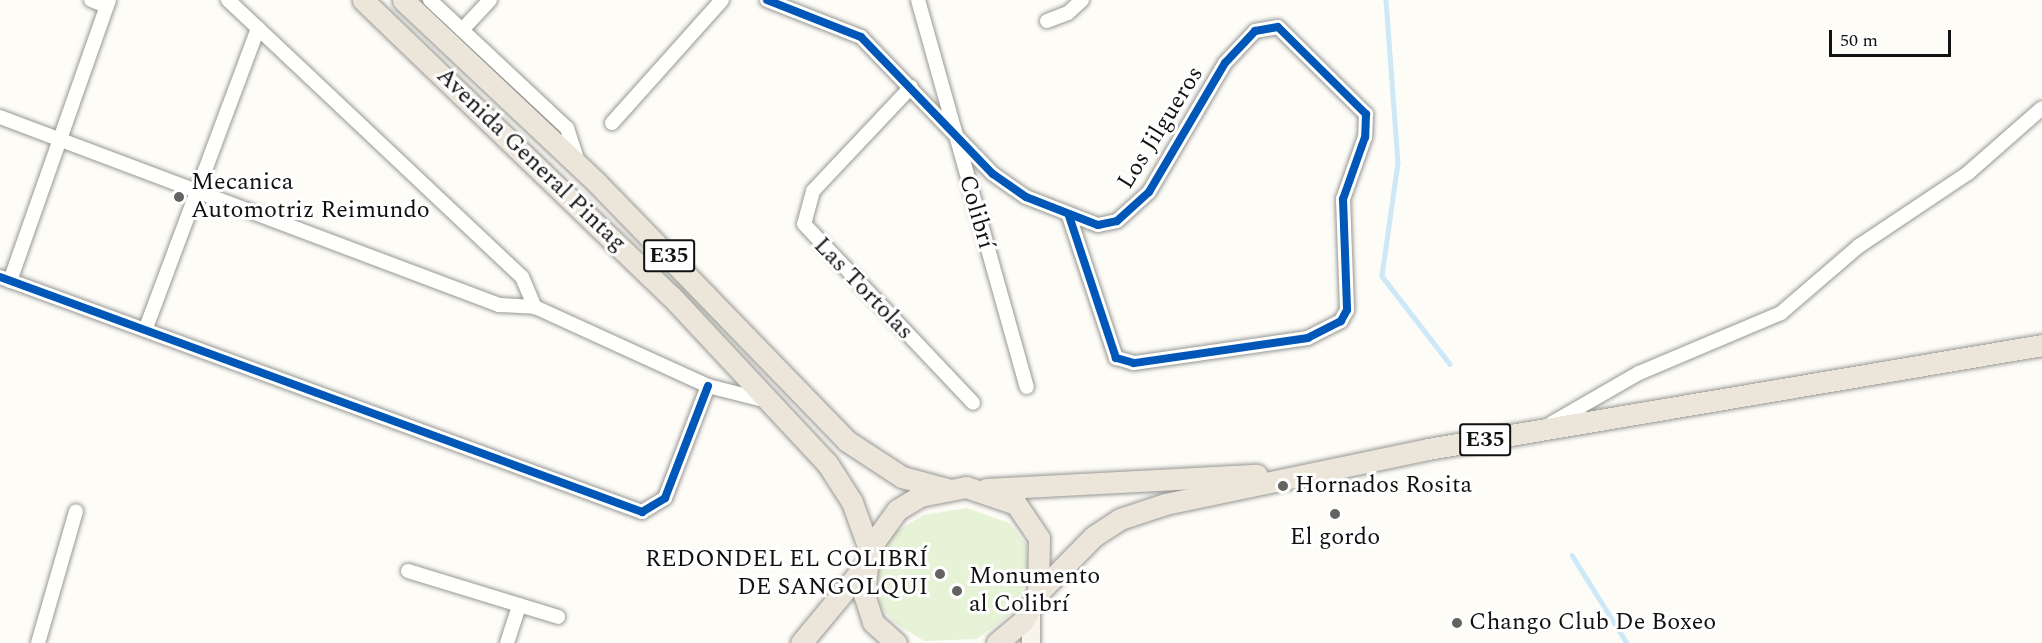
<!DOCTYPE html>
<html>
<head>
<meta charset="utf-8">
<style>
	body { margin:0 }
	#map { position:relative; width:2042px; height:643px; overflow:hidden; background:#fdfcf7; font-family:Spectral,serif }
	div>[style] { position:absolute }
	.green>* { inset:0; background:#e7f3d7 }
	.stream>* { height:4.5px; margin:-2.25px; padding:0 2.25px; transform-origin:2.25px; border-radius:2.25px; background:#cde8f7 }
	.roads { filter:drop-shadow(0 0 2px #979795) drop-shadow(0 0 2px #979795) }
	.minor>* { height:14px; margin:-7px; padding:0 7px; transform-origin:7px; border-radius:7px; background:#fffffe }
	.secondary>* { height:18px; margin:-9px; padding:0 9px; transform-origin:9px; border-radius:9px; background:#f6f4eb }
	.trunk>* { height:21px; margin:-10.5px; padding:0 10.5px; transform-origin:10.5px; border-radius:10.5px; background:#ece5da }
	.cycleway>* { height:8px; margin:-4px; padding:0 4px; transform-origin:4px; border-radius:4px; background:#0057b8 }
	.dots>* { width:16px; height:16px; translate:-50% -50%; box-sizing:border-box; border:3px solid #fff; border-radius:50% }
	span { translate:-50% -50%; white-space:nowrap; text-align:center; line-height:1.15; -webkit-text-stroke:6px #fff; paint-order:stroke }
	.shield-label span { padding:2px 4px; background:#fff; border:2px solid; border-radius:4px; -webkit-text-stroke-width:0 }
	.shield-label { font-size:22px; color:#111; font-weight:700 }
	.street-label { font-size:24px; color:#111 }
	.poi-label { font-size:24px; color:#111 }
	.left { translate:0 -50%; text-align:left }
	.right { translate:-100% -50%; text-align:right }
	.scale { position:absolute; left:1829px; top:30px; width:122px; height:27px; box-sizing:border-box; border:3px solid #111; border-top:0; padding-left:8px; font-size:18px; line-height:21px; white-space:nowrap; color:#111; -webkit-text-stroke:4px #fff; paint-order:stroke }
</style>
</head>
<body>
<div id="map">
	<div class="green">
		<i style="clip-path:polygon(967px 508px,1009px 523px,1026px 544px,1030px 576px,1008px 616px,977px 639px,924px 641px,895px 623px,880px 606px,878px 561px,893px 534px,923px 515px)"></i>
	</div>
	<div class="stream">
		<i style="left:1386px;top:0;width:163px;rotate:85.8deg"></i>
		<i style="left:1398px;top:163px;width:114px;rotate:98.1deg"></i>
		<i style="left:1382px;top:276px;width:111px;rotate:52.3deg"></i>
		<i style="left:1572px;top:555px;width:104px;rotate:58deg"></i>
	</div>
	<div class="roads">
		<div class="minor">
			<i style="left:91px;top:0;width:16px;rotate:22deg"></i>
			<i style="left:228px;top:0;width:404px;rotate:43.3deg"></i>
			<i style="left:522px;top:277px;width:33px;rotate:67deg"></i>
			<i style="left:430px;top:0;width:187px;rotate:43.1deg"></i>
			<i style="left:567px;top:128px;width:39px;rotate:72deg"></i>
			<i style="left:767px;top:0;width:101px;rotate:21.5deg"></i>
			<i style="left:861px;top:37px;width:190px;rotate:46.1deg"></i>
			<i style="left:993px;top:174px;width:40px;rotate:34.9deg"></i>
			<i style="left:1026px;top:197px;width:77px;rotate:21.3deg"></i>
			<i style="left:1098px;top:225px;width:19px;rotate:-12deg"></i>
			<i style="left:1117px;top:221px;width:43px;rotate:-42.2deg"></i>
			<i style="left:1149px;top:192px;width:150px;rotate:-59.5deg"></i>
			<i style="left:1225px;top:63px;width:44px;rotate:-46.8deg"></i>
			<i style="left:1255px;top:31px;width:23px;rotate:-10deg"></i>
			<i style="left:1278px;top:27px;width:124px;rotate:44.7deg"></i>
			<i style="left:1366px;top:114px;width:23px;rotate:92deg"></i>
			<i style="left:1365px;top:137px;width:66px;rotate:109.5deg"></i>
			<i style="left:1343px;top:199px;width:111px;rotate:87.9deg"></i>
			<i style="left:1347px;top:310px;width:13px;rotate:119deg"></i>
			<i style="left:1341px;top:321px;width:37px;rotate:153deg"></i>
			<i style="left:1308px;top:338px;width:176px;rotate:171.8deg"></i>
			<i style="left:1134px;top:363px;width:19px;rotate:-164deg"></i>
			<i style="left:1116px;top:358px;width:150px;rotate:-108.3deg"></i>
			<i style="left:918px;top:0;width:402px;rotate:74.3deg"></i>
			<i style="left:1047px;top:21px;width:22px;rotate:-21deg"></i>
			<i style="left:1068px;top:13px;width:19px;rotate:-43deg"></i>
			<i style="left:462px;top:30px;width:41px;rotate:-47deg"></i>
			<i style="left:911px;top:87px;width:143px;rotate:133.3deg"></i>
			<i style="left:813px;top:191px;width:34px;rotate:105deg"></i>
			<i style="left:804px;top:224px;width:246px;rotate:46.6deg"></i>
			<i style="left:0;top:117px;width:533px;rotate:20.64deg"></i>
			<i style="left:499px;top:305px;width:36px;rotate:3deg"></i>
			<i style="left:535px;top:307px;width:190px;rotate:24.5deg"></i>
			<i style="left:708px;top:386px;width:57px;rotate:14.3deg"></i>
			<i style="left:612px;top:123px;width:165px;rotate:-48.2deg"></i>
			<i style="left:0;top:277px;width:684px;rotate:20.1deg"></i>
			<i style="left:642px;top:512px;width:27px;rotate:-31deg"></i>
			<i style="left:665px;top:498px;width:120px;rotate:-69deg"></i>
			<i style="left:10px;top:281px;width:298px;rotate:-70.6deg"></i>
			<i style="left:146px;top:328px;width:320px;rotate:-69.5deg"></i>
			<i style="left:1552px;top:423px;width:100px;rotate:-29.9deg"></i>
			<i style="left:1639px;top:373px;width:154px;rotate:-22.9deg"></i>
			<i style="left:1781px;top:313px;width:103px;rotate:-40.7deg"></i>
			<i style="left:1859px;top:246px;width:131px;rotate:-33.8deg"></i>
			<i style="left:1968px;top:173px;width:98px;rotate:-41.3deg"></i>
			<i style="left:408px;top:571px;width:157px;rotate:17deg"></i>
			<i style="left:38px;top:643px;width:137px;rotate:-73.9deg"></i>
			<i style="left:507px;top:643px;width:40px;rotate:-72deg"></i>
		</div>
		<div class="secondary">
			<i style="left:1031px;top:643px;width:35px;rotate:-90deg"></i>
		</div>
		<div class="trunk">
			<i style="left:363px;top:0;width:427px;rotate:43.9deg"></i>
			<i style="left:671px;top:296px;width:229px;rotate:47deg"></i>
			<i style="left:827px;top:463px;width:46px;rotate:57.3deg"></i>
			<i style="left:852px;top:502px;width:50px;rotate:70.1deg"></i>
			<i style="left:403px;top:0;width:267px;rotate:43.3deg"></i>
			<i style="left:597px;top:183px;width:359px;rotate:45.9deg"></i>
			<i style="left:847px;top:441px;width:66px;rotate:33.2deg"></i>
			<i style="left:902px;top:477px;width:47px;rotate:14.9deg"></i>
			<i style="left:986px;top:489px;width:271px;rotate:-3deg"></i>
			<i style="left:1038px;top:593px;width:80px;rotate:-45.5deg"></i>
			<i style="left:1094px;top:536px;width:31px;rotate:-33deg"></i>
			<i style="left:1120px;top:519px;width:47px;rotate:-18.4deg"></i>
			<i style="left:1165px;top:504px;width:269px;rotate:-11.8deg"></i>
			<i style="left:1428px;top:449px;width:623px;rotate:-9.61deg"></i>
			<i style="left:801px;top:643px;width:99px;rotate:-50.3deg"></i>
			<i style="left:896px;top:643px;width:31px;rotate:-138deg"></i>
			<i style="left:873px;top:622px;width:28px;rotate:-108deg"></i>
			<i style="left:864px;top:595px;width:46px;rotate:-83.8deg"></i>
			<i style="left:869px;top:549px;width:48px;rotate:-54.3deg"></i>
			<i style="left:897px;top:510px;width:27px;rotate:-31deg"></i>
			<i style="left:920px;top:496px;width:47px;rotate:-11.1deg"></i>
			<i style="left:966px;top:487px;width:53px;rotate:18.8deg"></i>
			<i style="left:1016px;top:504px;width:41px;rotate:55.9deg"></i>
			<i style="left:1039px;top:538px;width:55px;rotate:91deg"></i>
			<i style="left:1038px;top:593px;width:32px;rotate:118deg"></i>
			<i style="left:1023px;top:621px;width:34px;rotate:140deg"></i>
		</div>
	</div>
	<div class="cycleway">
		<i style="left:767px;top:0;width:101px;rotate:21.5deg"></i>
		<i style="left:861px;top:37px;width:190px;rotate:46.1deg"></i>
		<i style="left:993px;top:174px;width:40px;rotate:34.9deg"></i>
		<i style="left:1026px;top:197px;width:77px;rotate:21.3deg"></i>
		<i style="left:1098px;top:225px;width:19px;rotate:-12deg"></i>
		<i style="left:1117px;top:221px;width:43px;rotate:-42.2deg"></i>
		<i style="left:1149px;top:192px;width:150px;rotate:-59.5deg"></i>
		<i style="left:1225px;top:63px;width:44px;rotate:-46.8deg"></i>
		<i style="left:1255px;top:31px;width:23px;rotate:-10deg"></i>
		<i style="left:1278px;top:27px;width:124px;rotate:44.7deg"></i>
		<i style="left:1366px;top:114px;width:23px;rotate:92deg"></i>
		<i style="left:1365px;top:137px;width:66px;rotate:109.5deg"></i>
		<i style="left:1343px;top:199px;width:111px;rotate:87.9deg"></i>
		<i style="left:1347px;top:310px;width:13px;rotate:119deg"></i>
		<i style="left:1341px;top:321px;width:37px;rotate:153deg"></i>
		<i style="left:1308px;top:338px;width:176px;rotate:171.8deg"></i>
		<i style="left:1134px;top:363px;width:19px;rotate:-164deg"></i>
		<i style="left:1116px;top:358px;width:150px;rotate:-108.3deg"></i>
		<i style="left:0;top:277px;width:684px;rotate:20.1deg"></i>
		<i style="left:642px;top:512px;width:27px;rotate:-31deg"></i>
		<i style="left:665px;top:498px;width:120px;rotate:-69deg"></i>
	</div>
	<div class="dots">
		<i style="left:179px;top:197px;background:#646362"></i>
		<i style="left:1283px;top:486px;background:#646362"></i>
		<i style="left:1335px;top:514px;background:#646362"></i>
		<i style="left:940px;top:574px;background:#646362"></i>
		<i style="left:957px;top:591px;background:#646362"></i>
		<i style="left:1457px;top:623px;background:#646362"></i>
	</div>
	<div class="shield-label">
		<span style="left:669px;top:256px">E35</span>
		<span style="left:1485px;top:440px">E35</span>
	</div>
	<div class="street-label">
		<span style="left:1161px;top:128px;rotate:-58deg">Los Jilgueros</span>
		<span style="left:531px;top:160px;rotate:44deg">Avenida General Pintag</span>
		<span style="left:976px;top:212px;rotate:74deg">Colibrí</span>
		<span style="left:863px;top:289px;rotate:46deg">Las Tortolas</span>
	</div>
	<div class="poi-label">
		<span class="left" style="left:191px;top:197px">Mecanica<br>Automotriz Reimundo</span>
		<span class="left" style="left:1295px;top:486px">Hornados Rosita</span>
		<span style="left:1335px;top:538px">El gordo</span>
		<span class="right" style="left:928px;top:574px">REDONDEL EL COLIBRÍ<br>DE SANGOLQUI</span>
		<span class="left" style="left:969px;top:591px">Monumento<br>al Colibrí</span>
		<span class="left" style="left:1469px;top:623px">Chango Club De Boxeo</span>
	</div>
	<div class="scale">50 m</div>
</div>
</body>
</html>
